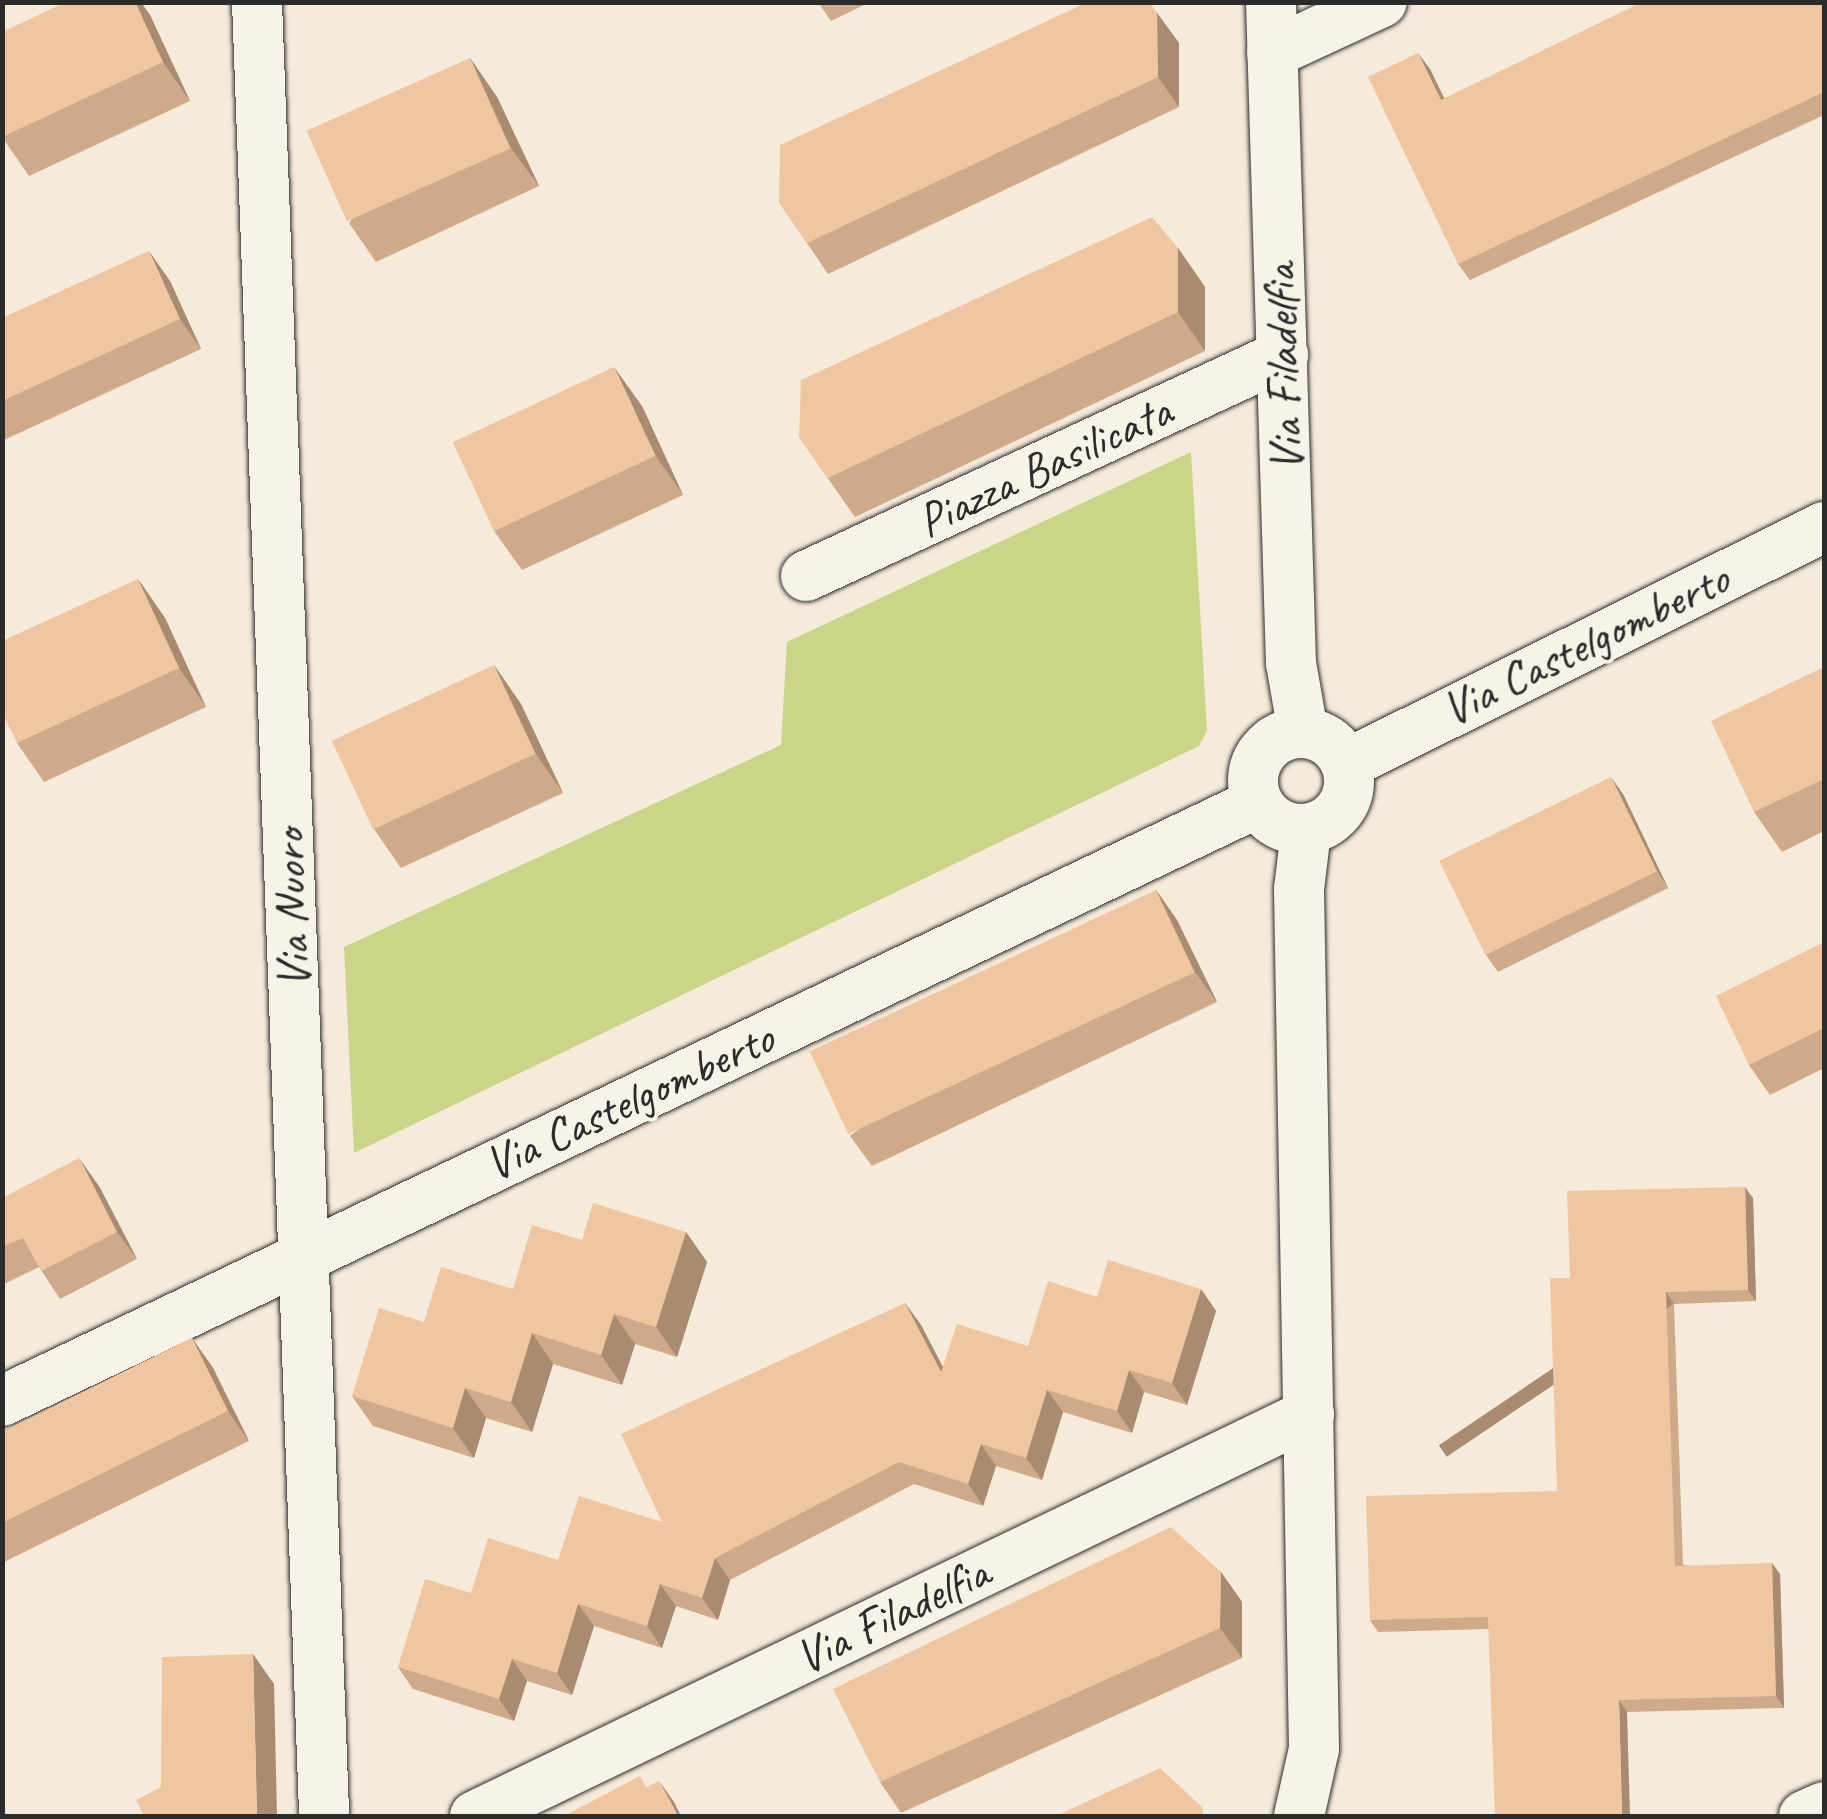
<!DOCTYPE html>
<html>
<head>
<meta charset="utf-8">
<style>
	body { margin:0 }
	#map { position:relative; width:1827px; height:1819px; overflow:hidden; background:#f6eada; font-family:Caveat,sans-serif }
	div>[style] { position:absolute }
	.green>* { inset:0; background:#cad588 }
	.roads { filter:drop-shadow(0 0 2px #2b2b2b) drop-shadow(0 0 2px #2b2b2b) }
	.street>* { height:50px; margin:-25px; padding:0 25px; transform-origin:25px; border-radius:25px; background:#f7f3e8 }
	.street>.ring { margin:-25px; padding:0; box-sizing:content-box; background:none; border:50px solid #f7f3e8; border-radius:50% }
	.wall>* { inset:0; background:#ceaa8a }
	.shaded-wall>* { inset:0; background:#a88b70; transform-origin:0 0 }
	.building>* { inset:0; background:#f0c6a0; transform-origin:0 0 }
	span { translate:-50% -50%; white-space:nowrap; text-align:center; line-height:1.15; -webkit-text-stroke:8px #f7f3e8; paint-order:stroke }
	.street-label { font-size:48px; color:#2b2b2b }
	.frame { position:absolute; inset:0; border:5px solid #2b2b2b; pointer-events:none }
</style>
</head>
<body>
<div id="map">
	<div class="green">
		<i style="clip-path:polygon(1191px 452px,1207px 731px,1199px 746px,354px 1153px,344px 947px,781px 745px,787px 642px)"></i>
	</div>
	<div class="roads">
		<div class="street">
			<i style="left:257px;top:2px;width:1815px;rotate:87.88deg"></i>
			<i style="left:1271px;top:2px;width:661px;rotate:88.27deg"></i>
			<i style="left:1291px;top:663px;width:70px;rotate:80.1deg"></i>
			<i style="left:1272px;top:53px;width:121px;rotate:-24.9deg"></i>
			<i style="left:806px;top:576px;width:526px;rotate:-24.86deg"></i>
			<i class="ring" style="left:1253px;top:733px;width:46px;height:46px"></i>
			<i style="left:1347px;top:764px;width:533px;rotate:-26.42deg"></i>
			<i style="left:2px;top:1401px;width:1390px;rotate:-25.48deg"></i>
			<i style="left:475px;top:1816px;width:926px;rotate:-25.73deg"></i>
			<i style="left:1299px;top:1816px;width:69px;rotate:-77.4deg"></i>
			<i style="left:1314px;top:1749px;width:860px;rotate:-91deg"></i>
			<i style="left:1299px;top:889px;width:58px;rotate:-83.1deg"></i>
			<i style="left:1804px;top:1816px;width:22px;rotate:-24deg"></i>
		</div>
	</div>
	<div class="wall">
		<i style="clip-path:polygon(818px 2px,870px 2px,831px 21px)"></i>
		<i style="clip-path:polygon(1824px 2px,1824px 115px,1470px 280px,1458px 264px,1430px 69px,1444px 98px)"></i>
		<i style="clip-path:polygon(1157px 13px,1179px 43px,1179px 107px,828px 274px,779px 202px)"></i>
		<i style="clip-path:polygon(150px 15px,190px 101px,29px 176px,2px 137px)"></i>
		<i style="clip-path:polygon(470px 58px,497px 97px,539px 186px,376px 262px,349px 223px)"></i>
		<i style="clip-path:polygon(1178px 248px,1205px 287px,1205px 351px,855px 517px,799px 437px)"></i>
		<i style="clip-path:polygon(170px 281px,201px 349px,2px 441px,2px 318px)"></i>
		<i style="clip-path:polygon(642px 406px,683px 495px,522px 570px,494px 531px)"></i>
		<i style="clip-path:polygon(138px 579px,165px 618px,206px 707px,44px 782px,17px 743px)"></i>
		<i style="clip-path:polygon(494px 665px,521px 704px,563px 793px,401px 868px,374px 829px)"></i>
		<i style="clip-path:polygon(1824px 667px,1824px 831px,1782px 852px,1754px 812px)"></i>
		<i style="clip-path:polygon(1623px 794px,1668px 888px,1498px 972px,1486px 955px)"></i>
		<i style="clip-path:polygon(1156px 890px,1177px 920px,1217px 1002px,872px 1166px,850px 1136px)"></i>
		<i style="clip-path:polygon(1824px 942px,1824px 1068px,1770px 1095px,1749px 1065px)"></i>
		<i style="clip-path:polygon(99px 1186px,137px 1259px,60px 1299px,39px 1267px,2px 1285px,2px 1198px)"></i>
		<i style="clip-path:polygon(1753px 1198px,1756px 1301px,1674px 1304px,1683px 1565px,1780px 1574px,1784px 1708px,1627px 1712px,1488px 1629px,1378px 1632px,1370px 1620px,1557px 1491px,1570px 1278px)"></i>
		<i style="clip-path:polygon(686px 1232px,707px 1262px,677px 1357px,635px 1344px,622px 1385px,553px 1364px,532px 1432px,486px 1418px,474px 1458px,373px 1426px,352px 1396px,424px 1322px,513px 1289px,582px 1240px)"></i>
		<i style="clip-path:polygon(1201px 1289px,1216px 1311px,1187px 1405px,1144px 1392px,1132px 1433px,1063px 1412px,1042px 1480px,996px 1466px,983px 1506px,914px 1484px,730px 1580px,718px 1620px,676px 1606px,662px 1648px,594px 1626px,572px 1695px,527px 1681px,514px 1721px,413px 1689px,398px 1667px,471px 1593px,662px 1522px,905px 1303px,921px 1325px,943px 1368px,1028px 1346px,1097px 1297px)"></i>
		<i style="clip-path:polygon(192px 1338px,213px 1368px,249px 1441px,2px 1563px,2px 1432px)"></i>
		<i style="clip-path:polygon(1221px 1572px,1242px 1602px,1242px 1658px,901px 1813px,880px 1782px)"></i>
	</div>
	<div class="shaded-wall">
		<i style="clip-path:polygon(135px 2px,141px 2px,150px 15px,190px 101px,163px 62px)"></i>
		<i style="clip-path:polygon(1157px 13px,1179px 43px,1179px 107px,1158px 77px)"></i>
		<i style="clip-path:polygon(1418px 53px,1430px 69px,1453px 117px,1441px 100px)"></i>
		<i style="clip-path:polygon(470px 58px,497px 97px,539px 186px,511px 148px)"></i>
		<i style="clip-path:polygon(1178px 248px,1205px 287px,1205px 351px,1178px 312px)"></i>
		<i style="clip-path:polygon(149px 251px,170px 281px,201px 349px,180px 319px)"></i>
		<i style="clip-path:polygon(614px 367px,642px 406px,683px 495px,656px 456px)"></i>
		<i style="clip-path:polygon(138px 579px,165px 618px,206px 707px,179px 668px)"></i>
		<i style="clip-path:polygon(494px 665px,521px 704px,563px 793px,536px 754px)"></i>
		<i style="clip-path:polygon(1611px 777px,1623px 794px,1668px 888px,1657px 871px)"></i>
		<i style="clip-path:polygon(1156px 890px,1177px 920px,1217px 1002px,1195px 972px)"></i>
		<i style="clip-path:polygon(79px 1158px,99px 1186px,137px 1259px,117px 1232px)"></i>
		<i style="clip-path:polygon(1745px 1187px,1753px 1198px,1756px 1301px,1748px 1290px)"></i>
		<i style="clip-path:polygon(686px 1232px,707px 1262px,677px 1357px,656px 1327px)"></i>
		<i style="clip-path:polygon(1201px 1289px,1216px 1311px,1187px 1405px,1172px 1383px)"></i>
		<i style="left:1666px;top:1292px;width:14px;height:274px;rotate:56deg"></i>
		<i style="clip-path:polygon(905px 1303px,921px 1325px,957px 1394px,941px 1372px)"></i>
		<i style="clip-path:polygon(614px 1314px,635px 1344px,622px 1385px,601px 1355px)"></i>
		<i style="clip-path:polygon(532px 1333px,553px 1364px,532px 1432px,511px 1402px)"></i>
		<i style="clip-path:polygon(192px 1338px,213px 1368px,249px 1441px,228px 1411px)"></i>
		<i style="clip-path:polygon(1129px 1370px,1144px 1392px,1132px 1433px,1117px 1411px)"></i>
		<i style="clip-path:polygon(465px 1388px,486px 1418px,474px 1458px,453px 1428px)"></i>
		<i style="clip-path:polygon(1047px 1390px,1063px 1412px,1042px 1480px,1026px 1458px)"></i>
		<i style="clip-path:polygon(981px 1444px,996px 1466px,983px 1506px,968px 1484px)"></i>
		<i style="clip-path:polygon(715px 1558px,730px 1580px,718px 1620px,702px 1598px)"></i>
		<i style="clip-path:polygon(1772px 1563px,1780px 1574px,1784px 1708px,1776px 1696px)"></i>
		<i style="clip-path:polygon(1221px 1572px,1242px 1602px,1242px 1658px,1220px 1628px)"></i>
		<i style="clip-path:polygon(660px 1584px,676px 1606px,662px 1648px,647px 1626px)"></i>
		<i style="clip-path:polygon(578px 1604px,594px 1626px,572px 1695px,557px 1673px)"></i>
		<i style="clip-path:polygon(253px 1654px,274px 1684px,277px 1816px,257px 1816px)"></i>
		<i style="clip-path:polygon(512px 1659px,527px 1681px,514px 1721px,499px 1699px)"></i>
		<i style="clip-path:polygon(1619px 1700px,1627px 1712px,1630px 1816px,1622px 1816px)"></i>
		<i style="clip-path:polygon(659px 1781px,674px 1802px,681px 1816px,678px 1816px)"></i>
	</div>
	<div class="building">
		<i style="clip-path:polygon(66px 2px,135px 2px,163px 62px,2px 137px,2px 32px)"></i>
		<i style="clip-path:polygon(1088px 2px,1149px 2px,1157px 13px,1158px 77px,807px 243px,779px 202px,780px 145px)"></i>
		<i style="clip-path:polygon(1642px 2px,1824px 2px,1824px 92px,1458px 264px,1368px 77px,1418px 53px,1441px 100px)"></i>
		<i style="left:470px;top:58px;width:99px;height:179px;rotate:66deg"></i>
		<i style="clip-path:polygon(1152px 217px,1178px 248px,1178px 312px,828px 478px,799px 437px,801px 380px)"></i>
		<i style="clip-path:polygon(149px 251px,180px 319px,2px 401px,2px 318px)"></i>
		<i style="left:614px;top:367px;width:98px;height:178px;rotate:65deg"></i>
		<i style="clip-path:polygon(138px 579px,179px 668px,17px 743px,2px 712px,2px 641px)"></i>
		<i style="left:494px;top:665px;width:98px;height:179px;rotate:65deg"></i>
		<i style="clip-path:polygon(1824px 667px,1824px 779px,1754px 812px,1711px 721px)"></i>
		<i style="left:1611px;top:777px;width:105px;height:191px;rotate:64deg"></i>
		<i style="left:1156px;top:890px;width:91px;height:382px;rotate:65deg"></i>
		<i style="clip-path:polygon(1824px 942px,1824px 1028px,1749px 1065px,1716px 996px)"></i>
		<i style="clip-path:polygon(79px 1158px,117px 1232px,41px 1271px,23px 1238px,2px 1247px,2px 1198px)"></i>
		<i style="clip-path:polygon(1745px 1187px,1748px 1290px,1666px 1292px,1675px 1566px,1772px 1563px,1776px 1696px,1619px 1700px,1622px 1816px,1495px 1816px,1488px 1617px,1370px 1620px,1366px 1496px,1557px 1491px,1550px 1278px,1570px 1278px,1567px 1191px)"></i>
		<i style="clip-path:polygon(593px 1203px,686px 1232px,656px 1327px,614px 1314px,601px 1355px,532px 1333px,511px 1402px,465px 1388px,453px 1428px,352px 1396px,379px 1308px,424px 1322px,441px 1267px,513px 1289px,532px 1225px,582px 1240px)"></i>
		<i style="clip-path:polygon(1108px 1260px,1201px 1289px,1172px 1383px,1129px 1370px,1117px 1411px,1047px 1390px,1026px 1458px,981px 1444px,968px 1484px,899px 1462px,715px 1558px,702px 1598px,660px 1584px,647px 1626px,578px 1604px,557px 1673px,512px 1659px,499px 1699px,398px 1667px,425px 1579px,471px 1593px,488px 1538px,558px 1560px,579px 1496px,662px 1522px,621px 1434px,905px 1303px,941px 1372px,957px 1324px,1028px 1346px,1048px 1281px,1097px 1297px)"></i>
		<i style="clip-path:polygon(192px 1338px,228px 1411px,2px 1523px,2px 1432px)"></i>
		<i style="clip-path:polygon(1171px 1527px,1221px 1572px,1220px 1628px,880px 1782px,833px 1689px)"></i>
		<i style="clip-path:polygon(253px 1654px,257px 1816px,144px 1816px,136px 1800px,161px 1787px,162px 1657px)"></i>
		<i style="clip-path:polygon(1160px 1768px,1202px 1807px,1204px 1816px,1056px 1816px)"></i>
		<i style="clip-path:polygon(640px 1776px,646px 1787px,659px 1781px,678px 1816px,564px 1816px)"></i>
	</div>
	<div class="street-label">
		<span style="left:1283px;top:368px;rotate:-92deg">Via Filadelfia</span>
		<span style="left:1044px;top:466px;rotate:-25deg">Piazza Basilicata</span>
		<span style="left:1585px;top:644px;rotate:-26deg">Via Castelgomberto</span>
		<span style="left:291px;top:909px;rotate:-92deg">Via Nuoro</span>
		<span style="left:629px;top:1101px;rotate:-25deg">Via Castelgomberto</span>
		<span style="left:892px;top:1615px;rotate:-26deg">Via Filadelfia</span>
	</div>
	<div class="frame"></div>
</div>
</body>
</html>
